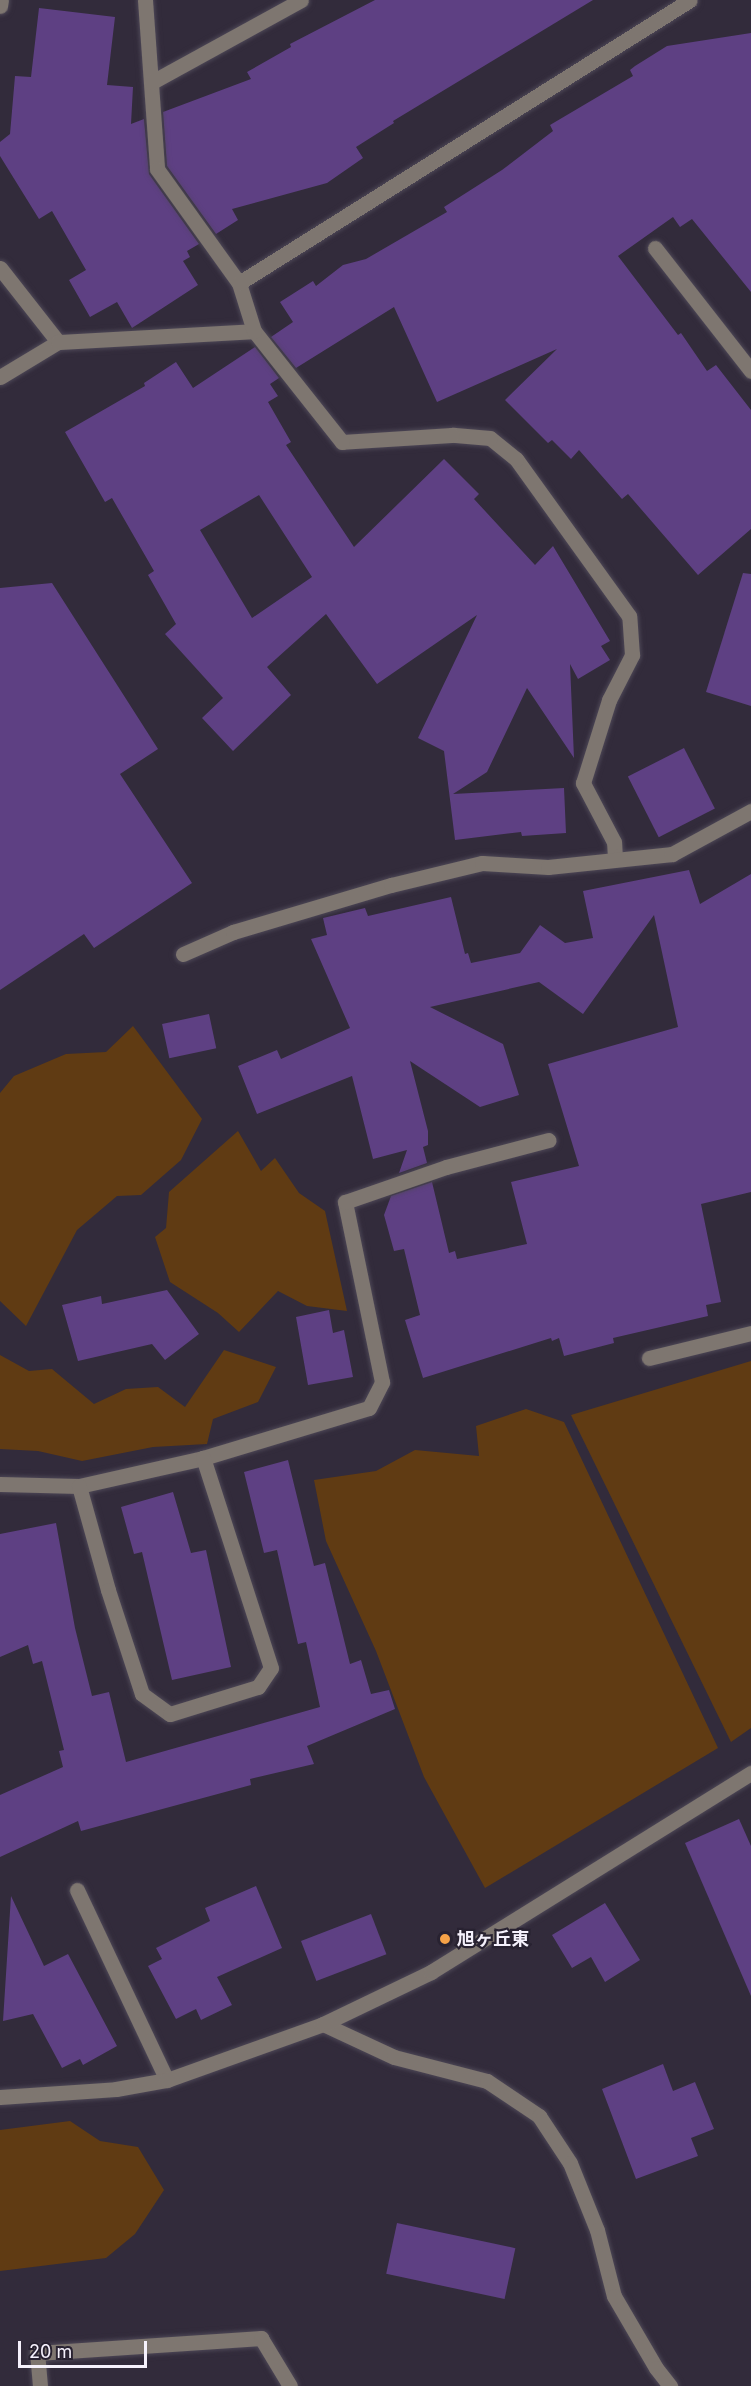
<!DOCTYPE html>
<html>
<head>
<meta charset="utf-8">
<style>
	body { margin:0 }
	#map { position:relative; width:751px; height:2386px; overflow:hidden; background:#322b3b; font-family:Inter,"Noto Sans JP",sans-serif }
	div>[style] { position:absolute }
	.green>* { inset:0; background:#603b13 }
	.building>* { inset:0; background:#5e4083; transform-origin:0 0 }
	.roads { filter:drop-shadow(0 0 2px #4d4756) drop-shadow(0 0 2px #4d4756) }
	.minor>* { height:15px; margin:-7.5px; padding:0 7.5px; transform-origin:7.5px; border-radius:7.5px; background:#7e7670 }
	.dots>* { width:16px; height:16px; translate:-50% -50%; box-sizing:border-box; border:3px solid #282231; border-radius:50% }
	span { translate:-50% -50%; white-space:nowrap; text-align:center; line-height:1.15; -webkit-text-stroke:4.5px #282231; paint-order:stroke }
	.poi-label { font-size:18px; color:#f5f1fc; font-weight:700 }
	.left { translate:0 -50%; text-align:left }
	.scale { position:absolute; left:18px; top:2341px; width:129px; height:27px; box-sizing:border-box; border:3px solid #f5f1fc; border-top:0; padding-left:8px; font-size:18px; line-height:21px; white-space:nowrap; color:#f5f1fc; -webkit-text-stroke:4px #282231; paint-order:stroke }
</style>
</head>
<body>
<div id="map">
	<div class="green">
		<i style="clip-path:polygon(133px 1026px,202px 1119px,181px 1160px,141px 1195px,117px 1196px,77px 1230px,26px 1326px,0 1301px,0 1093px,14px 1076px,66px 1054px,106px 1052px)"></i>
		<i style="clip-path:polygon(238px 1131px,261px 1171px,275px 1158px,299px 1193px,325px 1211px,347px 1311px,307px 1306px,278px 1291px,239px 1332px,218px 1313px,170px 1282px,155px 1237px,166px 1228px,169px 1192px)"></i>
		<i style="clip-path:polygon(224px 1350px,276px 1367px,258px 1402px,213px 1419px,207px 1444px,153px 1447px,82px 1461px,38px 1451px,0 1449px,0 1355px,29px 1371px,52px 1369px,94px 1404px,126px 1389px,158px 1387px,185px 1407px)"></i>
		<i style="clip-path:polygon(751px 1361px,751px 1728px,731px 1742px,571px 1415px)"></i>
		<i style="clip-path:polygon(526px 1409px,564px 1422px,718px 1748px,485px 1888px,424px 1777px,376px 1651px,326px 1541px,314px 1480px,376px 1471px,415px 1450px,479px 1456px,476px 1426px)"></i>
		<i style="clip-path:polygon(70px 2121px,100px 2141px,138px 2147px,164px 2190px,135px 2234px,106px 2258px,0 2271px,0 2130px)"></i>
	</div>
	<div class="building">
		<i style="clip-path:polygon(375px 0,593px 0,393px 121px,394px 123px,356px 147px,363px 158px,327px 183px,232px 209px,238px 220px,216px 234px,167px 166px,163px 112px,251px 79px,247px 72px,291px 47px,290px 44px)"></i>
		<i style="clip-path:polygon(39px 8px,115px 17px,107px 85px,133px 87px,131px 124px,144px 119px,149px 174px,199px 244px,187px 251px,190px 257px,183px 261px,198px 285px,132px 328px,117px 302px,90px 317px,69px 280px,86px 270px,52px 211px,39px 219px,0 156px,0 142px,10px 134px,15px 76px,31px 77px)"></i>
		<i style="clip-path:polygon(751px 33px,751px 292px,692px 219px,680px 227px,673px 217px,618px 256px,678px 335px,681px 333px,707px 371px,716px 365px,751px 410px,751px 529px,698px 575px,628px 494px,622px 499px,579px 450px,571px 459px,552px 440px,548px 443px,505px 400px,557px 349px,437px 402px,394px 307px,296px 368px,271px 337px,293px 322px,280px 302px,313px 281px,316px 286px,343px 265px,366px 259px,447px 212px,444px 207px,502px 170px,553px 131px,550px 125px,633px 76px,630px 70px,635px 66px,667px 46px)"></i>
		<i style="clip-path:polygon(evenodd,255px 347px,279px 378px,270px 384px,278px 396px,268px 402px,291px 442px,286px 445px,354px 547px,444px 459px,479px 494px,474px 499px,535px 565px,553px 546px,610px 641px,601px 646px,610px 660px,578px 679px,570px 664px,574px 758px,527px 688px,487px 772px,453px 794px,564px 788px,566px 833px,522px 836px,521px 832px,455px 840px,444px 751px,418px 738px,477px 615px,377px 684px,326px 614px,267px 667px,291px 695px,233px 751px,202px 718px,223px 698px,165px 634px,176px 624px,148px 575px,154px 571px,112px 498px,105px 502px,65px 432px,145px 386px,144px 383px,176px 362px,193px 388px,255px 347px,259px 495px,312px 577px,252px 618px,200px 530px,259px 495px)"></i>
		<i style="clip-path:polygon(743px 573px,751px 574px,751px 706px,706px 692px)"></i>
		<i style="clip-path:polygon(52px 583px,158px 749px,120px 774px,192px 883px,94px 948px,84px 934px,0 990px,0 588px)"></i>
		<i style="left:684px;top:748px;width:68px;height:63px;rotate:63deg"></i>
		<i style="clip-path:polygon(689px 870px,700px 904px,751px 874px,751px 1192px,701px 1204px,721px 1302px,706px 1305px,708px 1316px,613px 1338px,614px 1343px,564px 1356px,559px 1338px,552px 1341px,551px 1338px,423px 1378px,405px 1320px,420px 1315px,404px 1249px,394px 1251px,384px 1215px,391px 1196px,432px 1182px,449px 1253px,455px 1251px,457px 1259px,527px 1244px,511px 1182px,579px 1166px,548px 1064px,678px 1027px,654px 915px,583px 1014px,539px 982px,430px 1007px,503px 1044px,519px 1095px,480px 1107px,410px 1061px,428px 1131px,428px 1145px,423px 1147px,427px 1163px,399px 1173px,407px 1150px,373px 1159px,352px 1076px,257px 1114px,238px 1066px,277px 1050px,281px 1059px,350px 1028px,311px 939px,327px 935px,323px 918px,365px 908px,368px 916px,451px 897px,465px 954px,468px 953px,471px 963px,520px 953px,540px 925px,565px 943px,593px 938px,583px 891px)"></i>
		<i style="left:209px;top:1014px;width:35px;height:48px;rotate:78deg"></i>
		<i style="clip-path:polygon(167px 1290px,199px 1334px,165px 1360px,152px 1344px,78px 1361px,62px 1305px,101px 1296px,102px 1304px)"></i>
		<i style="clip-path:polygon(329px 1310px,333px 1333px,344px 1330px,353px 1377px,308px 1385px,296px 1317px)"></i>
		<i style="clip-path:polygon(288px 1460px,314px 1566px,325px 1563px,350px 1664px,361px 1660px,371px 1694px,389px 1690px,395px 1709px,307px 1746px,314px 1764px,250px 1779px,251px 1785px,81px 1831px,78px 1821px,0 1857px,0 1795px,63px 1767px,59px 1751px,64px 1750px,42px 1661px,33px 1664px,28px 1645px,0 1657px,0 1534px,56px 1523px,75px 1628px,92px 1696px,109px 1692px,126px 1762px,320px 1707px,306px 1642px,298px 1644px,277px 1550px,264px 1553px,244px 1472px)"></i>
		<i style="clip-path:polygon(173px 1492px,191px 1553px,206px 1550px,231px 1667px,172px 1680px,142px 1552px,134px 1554px,121px 1507px)"></i>
		<i style="clip-path:polygon(739px 1819px,751px 1846px,751px 1996px,685px 1843px)"></i>
		<i style="clip-path:polygon(256px 1886px,282px 1948px,217px 1977px,232px 2005px,201px 2020px,196px 2009px,176px 2019px,148px 1966px,162px 1959px,156px 1948px,210px 1921px,205px 1908px)"></i>
		<i style="clip-path:polygon(11px 1896px,44px 1966px,68px 1954px,117px 2046px,83px 2065px,80px 2059px,62px 2068px,33px 2014px,3px 2021px)"></i>
		<i style="clip-path:polygon(605px 1903px,640px 1960px,605px 1982px,591px 1957px,572px 1968px,552px 1935px)"></i>
		<i style="left:371px;top:1914px;width:43px;height:75px;rotate:69deg"></i>
		<i style="clip-path:polygon(663px 2064px,673px 2091px,695px 2082px,714px 2129px,691px 2138px,698px 2156px,636px 2179px,602px 2089px)"></i>
		<i style="left:397px;top:2223px;width:121px;height:52px;rotate:12deg"></i>
	</div>
	<div class="roads">
		<div class="minor">
			<i style="left:145px;top:0;width:169px;rotate:85.9deg"></i>
			<i style="left:157px;top:169px;width:140px;rotate:54.3deg"></i>
			<i style="left:0;top:6px;width:6px;rotate:-81deg"></i>
			<i style="left:152px;top:82px;width:170px;rotate:-28.8deg"></i>
			<i style="left:655px;top:248px;width:156px;rotate:52deg"></i>
			<i style="left:0;top:268px;width:94px;rotate:51.9deg"></i>
			<i style="left:0;top:377px;width:68px;rotate:-31.1deg"></i>
			<i style="left:58px;top:342px;width:196px;rotate:-3.2deg"></i>
			<i style="left:615px;top:859px;width:17px;rotate:-93deg"></i>
			<i style="left:614px;top:842px;width:67px;rotate:-117.7deg"></i>
			<i style="left:583px;top:783px;width:87px;rotate:-72.6deg"></i>
			<i style="left:609px;top:700px;width:51px;rotate:-62.9deg"></i>
			<i style="left:632px;top:655px;width:39px;rotate:-94deg"></i>
			<i style="left:629px;top:616px;width:193px;rotate:-125.7deg"></i>
			<i style="left:516px;top:459px;width:33px;rotate:-141deg"></i>
			<i style="left:490px;top:438px;width:38px;rotate:-175deg"></i>
			<i style="left:452px;top:435px;width:110px;rotate:176.4deg"></i>
			<i style="left:342px;top:442px;width:142px;rotate:-128.4deg"></i>
			<i style="left:254px;top:331px;width:50px;rotate:-107.4deg"></i>
			<i style="left:239px;top:283px;width:532px;rotate:-32.11deg"></i>
			<i style="left:183px;top:954px;width:55px;rotate:-23.7deg"></i>
			<i style="left:233px;top:932px;width:165px;rotate:-16.6deg"></i>
			<i style="left:391px;top:885px;width:94px;rotate:-13.6deg"></i>
			<i style="left:482px;top:863px;width:66px;rotate:3.5deg"></i>
			<i style="left:548px;top:867px;width:125px;rotate:-6deg"></i>
			<i style="left:672px;top:854px;width:90px;rotate:-28.6deg"></i>
			<i style="left:649px;top:1358px;width:105px;rotate:-13.8deg"></i>
			<i style="left:0;top:1484px;width:79px;rotate:1.5deg"></i>
			<i style="left:79px;top:1486px;width:127px;rotate:-12.7deg"></i>
			<i style="left:203px;top:1458px;width:173px;rotate:-16.8deg"></i>
			<i style="left:369px;top:1408px;width:29px;rotate:-63deg"></i>
			<i style="left:382px;top:1382px;width:184px;rotate:-101.6deg"></i>
			<i style="left:345px;top:1202px;width:107px;rotate:-19.1deg"></i>
			<i style="left:446px;top:1167px;width:106px;rotate:-14.7deg"></i>
			<i style="left:79px;top:1486px;width:108px;rotate:74.4deg"></i>
			<i style="left:108px;top:1590px;width:109px;rotate:71.9deg"></i>
			<i style="left:142px;top:1694px;width:34px;rotate:36deg"></i>
			<i style="left:170px;top:1714px;width:92px;rotate:-17.1deg"></i>
			<i style="left:258px;top:1687px;width:23px;rotate:-56deg"></i>
			<i style="left:271px;top:1668px;width:221px;rotate:-107.9deg"></i>
			<i style="left:77px;top:1890px;width:210px;rotate:64.7deg"></i>
			<i style="left:323px;top:2024px;width:78px;rotate:24.9deg"></i>
			<i style="left:394px;top:2057px;width:96px;rotate:14.5deg"></i>
			<i style="left:487px;top:2081px;width:63px;rotate:33.9deg"></i>
			<i style="left:539px;top:2116px;width:56px;rotate:56.6deg"></i>
			<i style="left:570px;top:2163px;width:72px;rotate:68.1deg"></i>
			<i style="left:597px;top:2230px;width:68px;rotate:75.6deg"></i>
			<i style="left:614px;top:2296px;width:83px;rotate:59.7deg"></i>
			<i style="left:656px;top:2368px;width:23px;rotate:52deg"></i>
			<i style="left:0;top:2097px;width:116px;rotate:-3.9deg"></i>
			<i style="left:116px;top:2089px;width:52px;rotate:-10deg"></i>
			<i style="left:167px;top:2080px;width:166px;rotate:-19.7deg"></i>
			<i style="left:323px;top:2024px;width:120px;rotate:-25.7deg"></i>
			<i style="left:431px;top:1972px;width:377px;rotate:-31.9deg"></i>
			<i style="left:40px;top:2386px;width:33px;rotate:-95deg"></i>
			<i style="left:37px;top:2353px;width:225px;rotate:-3.8deg"></i>
			<i style="left:261px;top:2338px;width:56px;rotate:58.9deg"></i>
		</div>
	</div>
	<div class="dots">
		<i style="left:445px;top:1939px;background:#f6a248"></i>
	</div>
	<div class="poi-label">
		<span class="left" style="left:457px;top:1939px">旭ヶ丘東</span>
	</div>
	<div class="scale">20 m</div>
</div>
</body>
</html>
